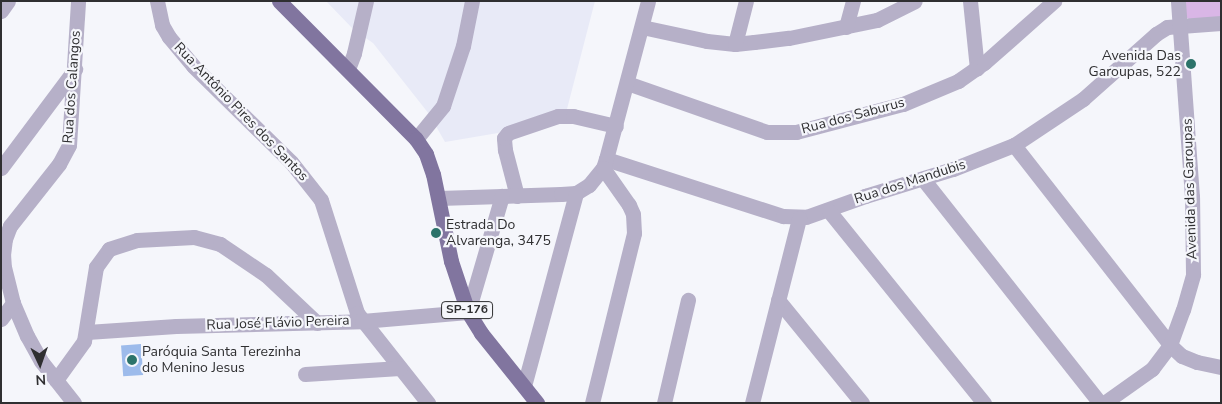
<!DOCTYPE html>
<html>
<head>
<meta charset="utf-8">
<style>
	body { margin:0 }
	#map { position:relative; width:1222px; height:404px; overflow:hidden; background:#f5f6fb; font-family:"Nunito Sans",sans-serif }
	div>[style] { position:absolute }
	.built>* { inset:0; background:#e8eaf7 }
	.forest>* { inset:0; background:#d9b6e6 }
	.building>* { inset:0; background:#9dbbeb; transform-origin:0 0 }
	.minor>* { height:15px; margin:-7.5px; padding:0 7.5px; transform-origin:7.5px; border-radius:7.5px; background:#b6b0c8 }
	.major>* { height:15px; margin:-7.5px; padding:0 7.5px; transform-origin:7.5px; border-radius:7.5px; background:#81759f }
	.dots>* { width:14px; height:14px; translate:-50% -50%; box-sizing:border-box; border:2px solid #f5f6fb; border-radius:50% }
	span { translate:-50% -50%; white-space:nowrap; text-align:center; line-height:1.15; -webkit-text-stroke:4.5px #f5f6fb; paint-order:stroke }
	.shield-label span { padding:1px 4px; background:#f5f6fb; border:1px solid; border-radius:4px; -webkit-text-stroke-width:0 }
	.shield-label { font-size:12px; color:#2f2f31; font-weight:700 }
	.poi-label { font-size:14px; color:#2f2f31 }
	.right { translate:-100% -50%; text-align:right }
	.left { translate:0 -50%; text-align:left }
	.street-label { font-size:14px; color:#2f2f31 }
	.frame { position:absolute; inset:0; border:2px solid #2f2f31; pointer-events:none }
	.north { position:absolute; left:15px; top:339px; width:50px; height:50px; -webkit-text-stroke:4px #f5f6fb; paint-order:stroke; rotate:177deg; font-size:14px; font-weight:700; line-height:20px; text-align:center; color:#2f2f31 }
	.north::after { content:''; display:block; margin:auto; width:18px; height:22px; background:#2f2f31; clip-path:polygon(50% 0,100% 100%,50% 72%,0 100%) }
</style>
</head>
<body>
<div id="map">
	<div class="built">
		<i style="clip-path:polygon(326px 1px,595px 1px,567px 109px,498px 133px,445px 142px,429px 114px,373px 43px,354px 30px)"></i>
	</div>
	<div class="forest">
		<i style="clip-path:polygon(1181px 1px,1221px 1px,1221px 24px,1193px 22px,1186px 17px)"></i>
	</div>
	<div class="building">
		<i style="left:141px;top:344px;width:31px;height:20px;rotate:86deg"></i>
	</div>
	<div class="minor">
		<i style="left:157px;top:1px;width:25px;rotate:78deg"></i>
		<i style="left:162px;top:25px;width:14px;rotate:60deg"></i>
		<i style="left:169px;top:37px;width:38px;rotate:50deg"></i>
		<i style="left:193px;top:66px;width:137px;rotate:44.4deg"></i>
		<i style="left:291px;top:162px;width:48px;rotate:51.7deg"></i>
		<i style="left:321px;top:200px;width:119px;rotate:72.3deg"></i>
		<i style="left:357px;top:313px;width:115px;rotate:51.7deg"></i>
		<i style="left:970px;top:1px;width:68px;rotate:84.1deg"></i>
		<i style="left:1px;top:11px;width:12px;rotate:-55deg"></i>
		<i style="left:642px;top:27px;width:66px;rotate:12.2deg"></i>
		<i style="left:707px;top:41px;width:28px;rotate:6deg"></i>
		<i style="left:735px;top:44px;width:19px;rotate:-6deg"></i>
		<i style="left:754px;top:42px;width:35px;rotate:-7deg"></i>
		<i style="left:789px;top:38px;width:90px;rotate:-11.6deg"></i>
		<i style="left:877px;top:20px;width:42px;rotate:-26.6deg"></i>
		<i style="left:846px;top:27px;width:27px;rotate:-75deg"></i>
		<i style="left:735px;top:44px;width:44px;rotate:-75.7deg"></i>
		<i style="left:348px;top:69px;width:17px;rotate:-69deg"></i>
		<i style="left:354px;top:53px;width:53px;rotate:-77deg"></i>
		<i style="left:627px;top:83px;width:148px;rotate:19.3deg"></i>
		<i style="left:767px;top:132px;width:29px"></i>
		<i style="left:796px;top:132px;width:111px;rotate:-14.7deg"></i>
		<i style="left:903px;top:104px;width:60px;rotate:-22.7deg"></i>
		<i style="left:958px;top:81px;width:32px;rotate:-35deg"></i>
		<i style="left:984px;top:63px;width:94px;rotate:-41.5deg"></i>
		<i style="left:416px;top:139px;width:43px;rotate:-50.7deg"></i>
		<i style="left:443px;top:106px;width:63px;rotate:-71.6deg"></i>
		<i style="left:463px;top:46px;width:46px;rotate:-78.7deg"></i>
		<i style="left:1014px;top:145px;width:254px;rotate:52deg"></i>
		<i style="left:1170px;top:345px;width:16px;rotate:43deg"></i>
		<i style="left:1182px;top:356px;width:16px;rotate:22deg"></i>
		<i style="left:1197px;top:362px;width:25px;rotate:12deg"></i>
		<i style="left:606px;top:159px;width:186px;rotate:17.9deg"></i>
		<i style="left:783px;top:216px;width:23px;rotate:2deg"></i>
		<i style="left:806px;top:217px;width:63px;rotate:-19.6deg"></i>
		<i style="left:865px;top:196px;width:92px;rotate:-17.1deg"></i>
		<i style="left:953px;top:169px;width:66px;rotate:-21.5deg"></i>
		<i style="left:1014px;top:145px;width:83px;rotate:-33.7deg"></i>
		<i style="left:1083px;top:99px;width:98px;rotate:-41.7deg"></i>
		<i style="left:1156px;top:34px;width:13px;rotate:-32deg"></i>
		<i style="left:1167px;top:27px;width:54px;rotate:-4.2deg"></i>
		<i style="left:1px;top:168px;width:124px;rotate:-53.2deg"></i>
		<i style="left:923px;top:179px;width:285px;rotate:51.7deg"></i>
		<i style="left:517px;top:196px;width:48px;rotate:-104.6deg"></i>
		<i style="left:505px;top:150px;width:12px;rotate:-95deg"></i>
		<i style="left:504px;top:138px;width:6px;rotate:-51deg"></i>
		<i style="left:508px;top:133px;width:53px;rotate:-18.8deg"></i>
		<i style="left:558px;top:116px;width:15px"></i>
		<i style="left:573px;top:116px;width:44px;rotate:13.1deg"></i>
		<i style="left:439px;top:198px;width:122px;rotate:-1.9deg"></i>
		<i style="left:561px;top:194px;width:15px;rotate:-4deg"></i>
		<i style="left:576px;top:193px;width:15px;rotate:-32deg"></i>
		<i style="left:589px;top:185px;width:22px;rotate:-51deg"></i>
		<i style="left:603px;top:168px;width:9px;rotate:-72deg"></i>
		<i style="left:606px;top:159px;width:163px;rotate:-75.1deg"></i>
		<i style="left:829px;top:211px;width:247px;rotate:51.1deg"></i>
		<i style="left:778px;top:300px;width:133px;rotate:50.8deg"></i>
		<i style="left:1px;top:319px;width:20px;rotate:-53deg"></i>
		<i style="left:87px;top:332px;width:89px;rotate:-3.9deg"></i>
		<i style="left:176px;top:326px;width:186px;rotate:-1.5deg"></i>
		<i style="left:362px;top:321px;width:106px;rotate:-4.9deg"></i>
		<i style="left:468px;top:312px;width:121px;rotate:-73.7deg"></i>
		<i style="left:305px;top:374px;width:95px;rotate:-3.6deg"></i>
		<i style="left:56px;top:380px;width:48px;rotate:-54.3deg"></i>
		<i style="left:84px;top:341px;width:75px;rotate:-80.8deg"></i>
		<i style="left:96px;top:267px;width:22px;rotate:-54deg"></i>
		<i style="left:109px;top:249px;width:29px;rotate:-18deg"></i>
		<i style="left:137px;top:240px;width:57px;rotate:-3deg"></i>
		<i style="left:194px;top:237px;width:27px;rotate:15deg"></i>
		<i style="left:220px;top:244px;width:55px;rotate:34deg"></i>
		<i style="left:266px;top:275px;width:70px;rotate:43.3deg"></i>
		<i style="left:524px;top:386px;width:200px;rotate:-74.9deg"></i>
		<i style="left:74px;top:403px;width:53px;rotate:-128.2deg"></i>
		<i style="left:41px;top:361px;width:29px;rotate:-119deg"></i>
		<i style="left:27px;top:336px;width:36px;rotate:-113deg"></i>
		<i style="left:13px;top:303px;width:36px;rotate:-104deg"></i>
		<i style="left:4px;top:268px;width:13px;rotate:-94deg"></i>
		<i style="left:3px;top:255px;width:16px;rotate:-83deg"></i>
		<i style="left:5px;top:239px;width:14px;rotate:-69deg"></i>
		<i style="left:10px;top:226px;width:79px;rotate:-51.7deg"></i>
		<i style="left:59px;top:164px;width:21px;rotate:-62deg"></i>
		<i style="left:69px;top:145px;width:144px;rotate:-86.4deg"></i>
		<i style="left:592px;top:403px;width:175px;rotate:-76.1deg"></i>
		<i style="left:634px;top:233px;width:19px;rotate:-93deg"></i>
		<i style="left:633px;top:214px;width:10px;rotate:-114deg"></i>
		<i style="left:629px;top:205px;width:45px;rotate:-125.1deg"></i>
		<i style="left:664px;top:403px;width:106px;rotate:-76.9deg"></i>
		<i style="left:752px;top:403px;width:191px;rotate:-75.7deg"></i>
		<i style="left:1104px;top:403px;width:59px;rotate:-35.3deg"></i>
		<i style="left:1152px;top:369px;width:30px;rotate:-53deg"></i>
		<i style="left:1170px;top:345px;width:37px;rotate:-70deg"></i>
		<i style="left:1183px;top:310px;width:37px;rotate:-74deg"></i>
		<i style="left:1193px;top:274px;width:77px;rotate:-90.7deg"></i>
		<i style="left:1192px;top:197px;width:196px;rotate:-94.1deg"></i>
	</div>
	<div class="major">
		<i style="left:279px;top:1px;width:194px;rotate:45.2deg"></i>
		<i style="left:416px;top:139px;width:18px;rotate:56deg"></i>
		<i style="left:426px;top:154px;width:21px;rotate:71deg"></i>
		<i style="left:433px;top:174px;width:89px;rotate:78.3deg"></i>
		<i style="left:451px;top:261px;width:54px;rotate:71.6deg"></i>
		<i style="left:468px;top:312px;width:25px;rotate:58deg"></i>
		<i style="left:481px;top:333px;width:90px;rotate:51.3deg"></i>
	</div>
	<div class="dots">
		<i style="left:1191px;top:64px;background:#2c736a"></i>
		<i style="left:436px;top:233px;background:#2c736a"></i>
		<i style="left:132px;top:360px;background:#2c736a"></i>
	</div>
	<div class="shield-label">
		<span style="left:467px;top:310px">SP-176</span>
	</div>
	<div class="poi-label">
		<span class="right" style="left:1181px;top:64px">Avenida Das<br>Garoupas, 522</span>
		<span class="left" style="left:446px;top:233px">Estrada Do<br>Alvarenga, 3475</span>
		<span class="left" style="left:142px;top:360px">Paróquia Santa Terezinha<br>do Menino Jesus</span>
	</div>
	<div class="street-label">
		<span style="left:72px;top:87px;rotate:-86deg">Rua dos Calangos</span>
		<span style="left:241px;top:112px;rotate:46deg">Rua Antônio Pires dos Santos</span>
		<span style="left:853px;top:116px;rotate:-15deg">Rua dos Saburus</span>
		<span style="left:910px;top:182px;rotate:-18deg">Rua dos Mandubis</span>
		<span style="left:1190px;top:189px;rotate:-92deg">Avenida das Garoupas</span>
		<span style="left:278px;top:323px;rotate:-2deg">Rua José Flávio Pereira</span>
	</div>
	<div class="frame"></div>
	<div class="north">N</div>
</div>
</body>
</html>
